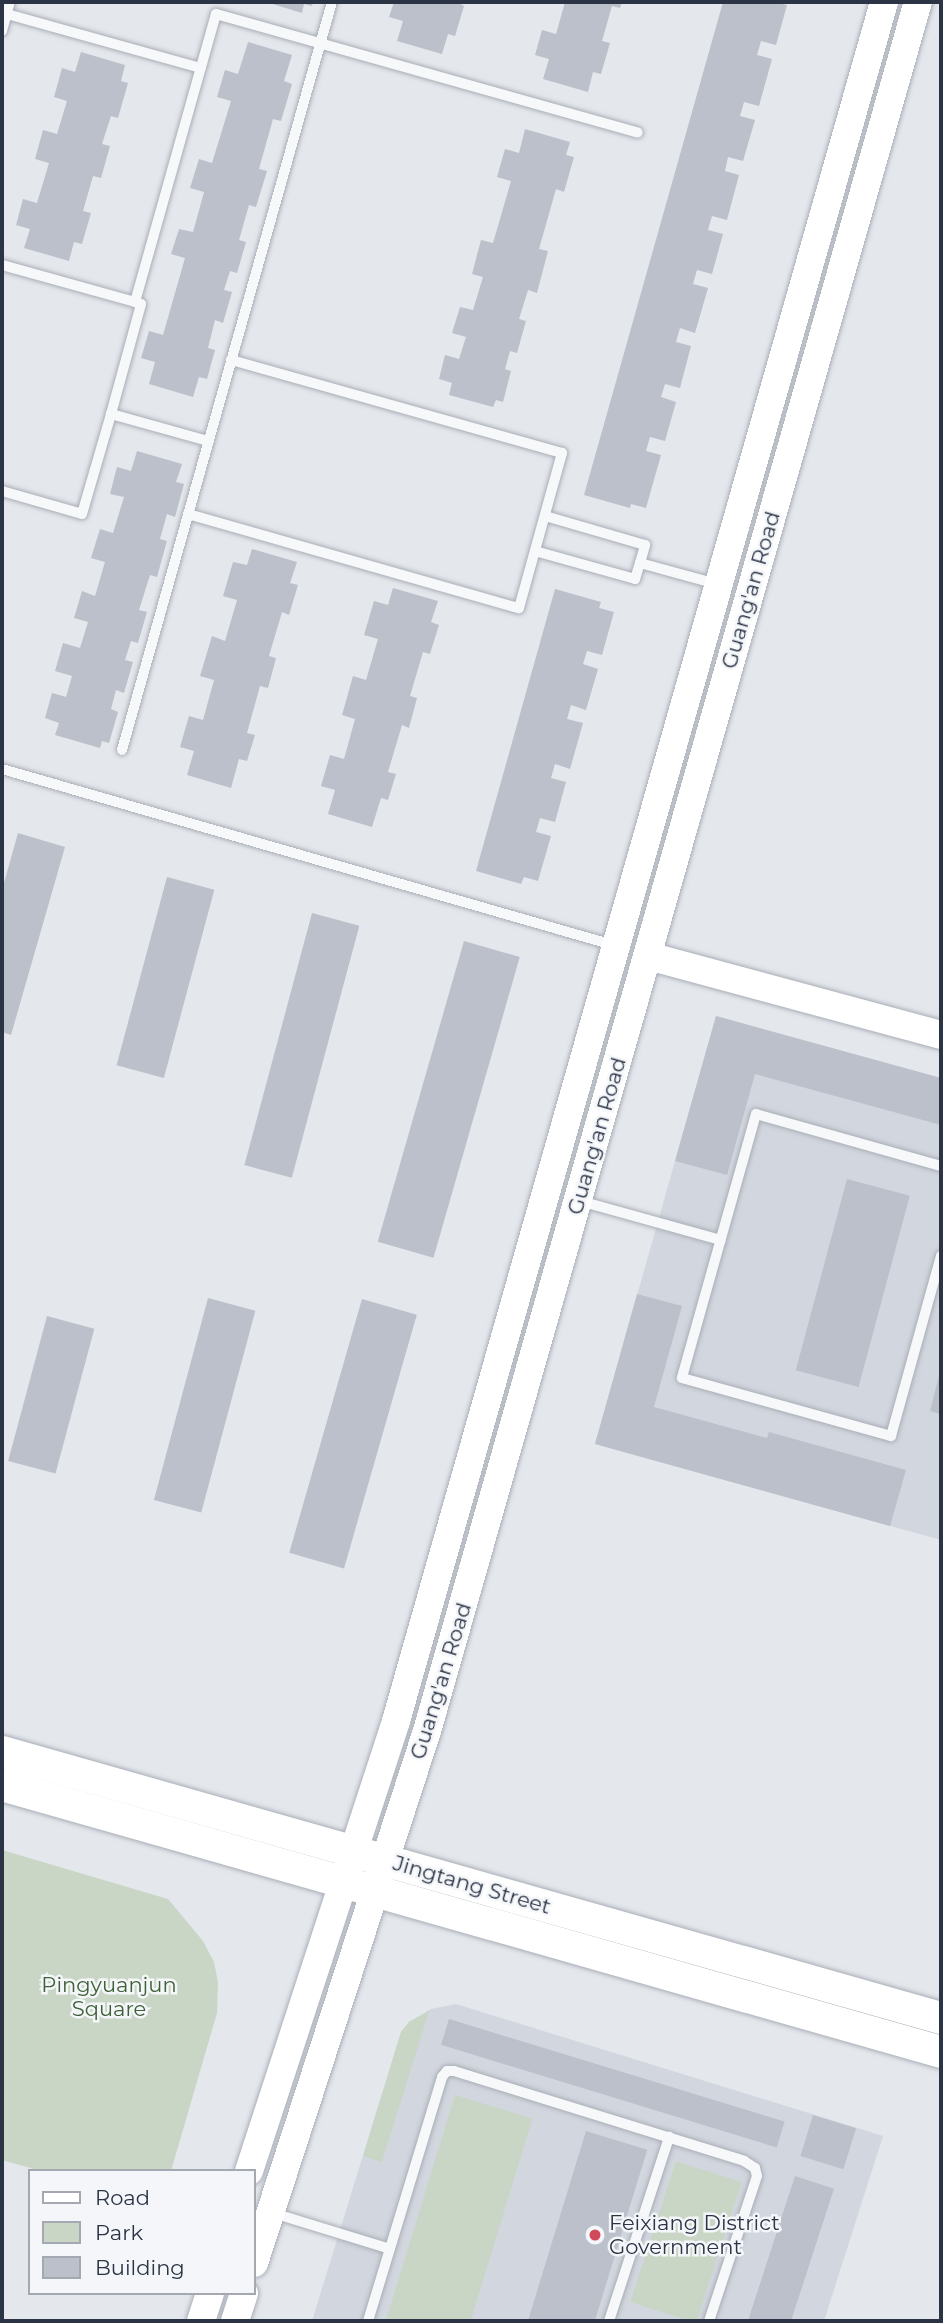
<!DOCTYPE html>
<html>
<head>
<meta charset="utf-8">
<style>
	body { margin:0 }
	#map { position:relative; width:943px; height:2323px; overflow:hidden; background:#e4e7ec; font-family:Montserrat,sans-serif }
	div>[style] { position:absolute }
	.built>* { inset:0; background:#d2d6de }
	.green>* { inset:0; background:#c9d6c5; transform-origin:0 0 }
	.building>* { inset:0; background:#bbc0ca; transform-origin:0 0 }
	.roads { filter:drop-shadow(0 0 2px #a9aeb7) drop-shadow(0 0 2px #a9aeb7) }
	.lane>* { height:10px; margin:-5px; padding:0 5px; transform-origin:5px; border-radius:5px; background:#f7f8fa }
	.secondary>* { height:28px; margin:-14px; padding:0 14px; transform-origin:14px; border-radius:14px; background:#fff }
	.primary>* { height:32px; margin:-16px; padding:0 16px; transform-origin:16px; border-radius:16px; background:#fff }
	.dots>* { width:19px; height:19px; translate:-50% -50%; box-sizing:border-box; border:4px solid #f4f6f9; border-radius:50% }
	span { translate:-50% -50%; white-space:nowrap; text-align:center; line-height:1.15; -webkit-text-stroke:5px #f4f6f9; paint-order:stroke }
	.street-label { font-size:21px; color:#2b3445 }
	.park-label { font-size:21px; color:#3f6138 }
	.poi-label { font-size:21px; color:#2b3445 }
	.left { translate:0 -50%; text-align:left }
	.frame { position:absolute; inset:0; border:4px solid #2b3445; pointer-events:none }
	.legend { position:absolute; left:28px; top:2169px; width:228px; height:126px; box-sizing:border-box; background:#f4f6f9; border:2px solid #a4a8b1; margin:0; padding:9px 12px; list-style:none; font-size:21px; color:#2b3445 }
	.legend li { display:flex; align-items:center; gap:14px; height:35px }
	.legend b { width:35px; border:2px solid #a4a8b1 }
</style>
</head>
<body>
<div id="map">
	<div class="built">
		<i style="clip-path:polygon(716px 1016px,941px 1078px,941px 1540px,595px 1444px)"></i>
		<i style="clip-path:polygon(456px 2004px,883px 2136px,824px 2321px,312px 2321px,401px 2032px,409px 2022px,431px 2009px)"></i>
	</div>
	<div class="green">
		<i style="clip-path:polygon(2px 1850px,168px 1899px,203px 1941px,214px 1962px,218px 1982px,217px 2013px,171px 2171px,41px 2171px,2px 2160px)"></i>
		<i style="clip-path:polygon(429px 2011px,382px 2162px,363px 2156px,401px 2032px,409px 2022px)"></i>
		<i style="left:455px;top:2095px;width:81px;height:237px;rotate:17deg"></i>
		<i style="left:676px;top:2161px;width:69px;height:148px;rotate:18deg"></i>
	</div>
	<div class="building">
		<i style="clip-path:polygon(266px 2px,313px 2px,312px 6px,304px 4px,302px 13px)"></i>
		<i style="clip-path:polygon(394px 2px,457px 2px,464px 6px,455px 36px,448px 34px,442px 54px,397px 41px,403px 21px,389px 17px)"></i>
		<i style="clip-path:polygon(565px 2px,622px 2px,620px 8px,612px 6px,602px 41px,610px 43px,601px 74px,593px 72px,588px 92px,543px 79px,549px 59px,535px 55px,542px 30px,556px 34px)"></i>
		<i style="clip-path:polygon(723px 2px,775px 2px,787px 5px,776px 45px,761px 41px,757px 55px,772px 59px,759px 106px,744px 102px,740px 116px,755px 120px,743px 161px,728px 157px,725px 171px,739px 175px,727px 220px,712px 216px,708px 230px,723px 234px,712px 274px,697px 270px,693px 284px,708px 288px,695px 333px,680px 328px,676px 342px,691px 346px,680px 388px,665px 384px,661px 397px,676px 402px,665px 441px,650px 437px,646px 451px,661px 455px,646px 508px,631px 504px,630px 508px,584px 495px)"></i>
		<i style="clip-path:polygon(248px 42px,292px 55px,284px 81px,292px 84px,281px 121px,273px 119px,259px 169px,267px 171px,256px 207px,249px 205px,239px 240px,246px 242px,237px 273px,230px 271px,224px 290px,232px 292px,223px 323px,215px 320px,208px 348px,215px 350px,207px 379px,199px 377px,193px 397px,149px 384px,155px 362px,141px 358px,149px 331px,163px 335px,185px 258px,171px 254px,179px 229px,193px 232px,204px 192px,190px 188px,199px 159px,212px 163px,231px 101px,217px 97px,225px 70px,238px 74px)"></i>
		<i style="clip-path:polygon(81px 52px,125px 65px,121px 81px,128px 83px,118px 118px,111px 116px,102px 144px,110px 146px,101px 178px,93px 176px,83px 211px,91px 213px,82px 244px,74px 242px,69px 261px,24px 248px,30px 229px,16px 225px,23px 199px,37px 203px,49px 163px,35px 159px,43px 130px,57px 134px,67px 101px,54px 97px,62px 68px,75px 72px)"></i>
		<i style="clip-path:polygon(525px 129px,570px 142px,566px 155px,574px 157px,564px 192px,556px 189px,539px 249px,548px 251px,537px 293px,528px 290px,519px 319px,526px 321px,517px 353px,510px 351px,505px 369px,511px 371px,503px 402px,496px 400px,493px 407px,449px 395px,452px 383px,439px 379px,445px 355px,459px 359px,466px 337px,452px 333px,460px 307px,473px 310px,483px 277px,472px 274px,481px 240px,493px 243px,511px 181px,497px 177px,505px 149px,519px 153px)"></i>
		<i style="clip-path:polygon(137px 451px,182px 464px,176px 482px,184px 484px,175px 517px,167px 514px,160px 539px,167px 541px,157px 577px,150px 575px,139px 610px,147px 612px,138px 643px,131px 641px,125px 660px,133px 662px,124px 693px,116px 690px,111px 709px,118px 712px,109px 743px,102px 741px,100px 748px,55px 735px,59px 723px,45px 718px,52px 693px,66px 697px,72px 676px,55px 671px,63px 643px,80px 648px,88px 622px,74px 618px,82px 591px,95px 596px,105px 562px,91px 558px,100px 529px,113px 533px,124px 497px,110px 494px,117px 467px,131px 471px)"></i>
		<i style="clip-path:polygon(252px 549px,297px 562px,290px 583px,298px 585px,289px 615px,282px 612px,269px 656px,276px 658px,268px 688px,260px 686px,247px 733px,255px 735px,247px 761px,239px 759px,231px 788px,187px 775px,194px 751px,180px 747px,189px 716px,203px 720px,214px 680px,200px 676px,212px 636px,225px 641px,237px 600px,223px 596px,233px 562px,247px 565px)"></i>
		<i style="clip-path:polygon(393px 588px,438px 601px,431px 622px,439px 625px,430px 654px,423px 652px,410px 696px,417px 698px,409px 728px,402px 725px,388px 772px,396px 774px,388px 800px,381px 798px,372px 827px,328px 814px,335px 790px,321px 786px,330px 755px,344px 759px,355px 719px,342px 715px,353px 676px,366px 680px,378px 639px,364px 635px,374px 601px,388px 605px)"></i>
		<i style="clip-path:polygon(555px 589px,601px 602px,599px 608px,614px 612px,602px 655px,587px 651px,583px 664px,598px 669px,586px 710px,571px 705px,567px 719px,583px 723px,570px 769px,555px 764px,551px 778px,566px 782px,555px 822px,540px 818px,536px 832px,551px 836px,538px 881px,524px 877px,521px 884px,476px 871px)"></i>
		<i style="clip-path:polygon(18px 833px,65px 847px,11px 1035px,2px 1032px,2px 890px)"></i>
		<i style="left:167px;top:877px;width:49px;height:195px;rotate:15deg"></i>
		<i style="left:312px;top:913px;width:49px;height:261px;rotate:15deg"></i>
		<i style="left:464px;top:941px;width:58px;height:313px;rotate:16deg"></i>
		<i style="clip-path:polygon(716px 1016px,941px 1078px,941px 1125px,755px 1074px,727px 1175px,675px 1161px)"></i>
		<i style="left:847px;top:1179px;width:65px;height:198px;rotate:15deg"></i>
		<i style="clip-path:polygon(637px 1294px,682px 1306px,654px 1407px,767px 1438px,769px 1432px,906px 1470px,890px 1526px,595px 1444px)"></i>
		<i style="left:208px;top:1298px;width:49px;height:209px;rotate:15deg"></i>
		<i style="left:362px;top:1299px;width:57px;height:264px;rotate:16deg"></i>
		<i style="left:47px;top:1316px;width:49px;height:150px;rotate:15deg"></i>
		<i style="clip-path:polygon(940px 1372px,941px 1372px,941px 1414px,930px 1411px)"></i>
		<i style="left:449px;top:2019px;width:351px;height:27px;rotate:17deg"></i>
		<i style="left:813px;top:2115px;width:45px;height:43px;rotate:17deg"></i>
		<i style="left:586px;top:2131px;width:64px;height:199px;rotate:17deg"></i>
		<i style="left:795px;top:2176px;width:41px;height:152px;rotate:18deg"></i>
	</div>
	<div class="roads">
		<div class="lane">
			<i style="left:7px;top:14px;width:201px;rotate:15.6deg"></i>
			<i style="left:2px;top:31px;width:30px;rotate:-75deg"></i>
			<i style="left:2px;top:265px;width:138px;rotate:15.5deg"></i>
			<i style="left:208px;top:441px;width:101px;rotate:-164.4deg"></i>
			<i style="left:111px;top:414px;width:114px;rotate:-74.7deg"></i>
			<i style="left:141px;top:304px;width:6px;rotate:-162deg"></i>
			<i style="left:135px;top:302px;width:299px;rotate:-74.3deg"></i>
			<i style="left:216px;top:14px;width:438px;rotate:15.7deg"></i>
			<i style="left:2px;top:491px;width:83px;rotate:16deg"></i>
			<i style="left:82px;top:514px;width:104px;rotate:-73.8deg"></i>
			<i style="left:188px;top:514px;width:344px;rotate:15.9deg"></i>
			<i style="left:519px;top:608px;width:161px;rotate:-74.5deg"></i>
			<i style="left:562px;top:453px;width:344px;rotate:-164.3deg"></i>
			<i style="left:535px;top:551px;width:104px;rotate:15.6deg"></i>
			<i style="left:635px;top:579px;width:17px;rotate:-73deg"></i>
			<i style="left:640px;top:563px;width:19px;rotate:-74deg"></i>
			<i style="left:645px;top:545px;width:104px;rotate:-163.8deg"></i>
			<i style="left:640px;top:563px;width:80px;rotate:15.3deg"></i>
			<i style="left:122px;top:750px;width:777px;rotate:-74.32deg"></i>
			<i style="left:2px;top:769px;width:636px;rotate:16.07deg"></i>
			<i style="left:941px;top:1166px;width:192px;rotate:-164.3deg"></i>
			<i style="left:756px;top:1114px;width:274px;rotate:105.7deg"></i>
			<i style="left:682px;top:1378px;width:217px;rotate:15.5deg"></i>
			<i style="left:891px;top:1436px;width:187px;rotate:-74.5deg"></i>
			<i style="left:580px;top:1201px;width:146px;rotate:15.5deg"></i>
			<i style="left:273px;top:2213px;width:122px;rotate:17.1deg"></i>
			<i style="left:368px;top:2321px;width:255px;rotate:-73.1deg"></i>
			<i style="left:442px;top:2077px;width:8px;rotate:-50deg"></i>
			<i style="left:447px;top:2071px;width:7px"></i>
			<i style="left:454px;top:2071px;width:304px;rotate:17.2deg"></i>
			<i style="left:744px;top:2161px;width:13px;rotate:32deg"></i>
			<i style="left:755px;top:2168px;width:8px;rotate:76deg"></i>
			<i style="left:757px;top:2176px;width:153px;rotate:108.3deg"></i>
			<i style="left:609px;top:2321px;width:194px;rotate:-71.9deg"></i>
		</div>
		<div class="secondary">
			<i style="left:648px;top:956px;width:303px;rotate:15.1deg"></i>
			<i style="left:249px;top:2171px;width:473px;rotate:-71.9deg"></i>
			<i style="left:396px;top:1721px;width:1787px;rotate:-74.15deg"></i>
			<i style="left:254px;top:2263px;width:559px;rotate:-71.99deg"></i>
			<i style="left:427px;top:1731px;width:1797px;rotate:-74.15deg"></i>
			<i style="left:201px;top:2321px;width:29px;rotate:-72deg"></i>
			<i style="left:235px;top:2321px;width:29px;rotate:-72deg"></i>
		</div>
		<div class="primary">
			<i style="left:2px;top:1752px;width:976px;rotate:15.82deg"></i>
			<i style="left:2px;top:1785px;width:976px;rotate:15.87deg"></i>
		</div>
	</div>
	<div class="dots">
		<i style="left:595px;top:2235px;background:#d1495b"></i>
	</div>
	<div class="street-label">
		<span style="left:751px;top:590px;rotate:-74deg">Guang'an Road</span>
		<span style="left:597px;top:1136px;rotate:-74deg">Guang'an Road</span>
		<span style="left:441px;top:1681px;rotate:-73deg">Guang'an Road</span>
		<span style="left:472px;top:1885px;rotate:16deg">Jingtang Street</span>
	</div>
	<div class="park-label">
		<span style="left:109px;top:1997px">Pingyuanjun<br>Square</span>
	</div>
	<div class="poi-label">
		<span class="left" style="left:609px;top:2235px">Feixiang District<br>Government</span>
	</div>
	<div class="frame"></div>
	<ul class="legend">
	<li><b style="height:9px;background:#fff"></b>Road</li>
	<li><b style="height:19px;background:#c9d6c5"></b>Park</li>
	<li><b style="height:19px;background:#bbc0ca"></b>Building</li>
	</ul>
</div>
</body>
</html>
